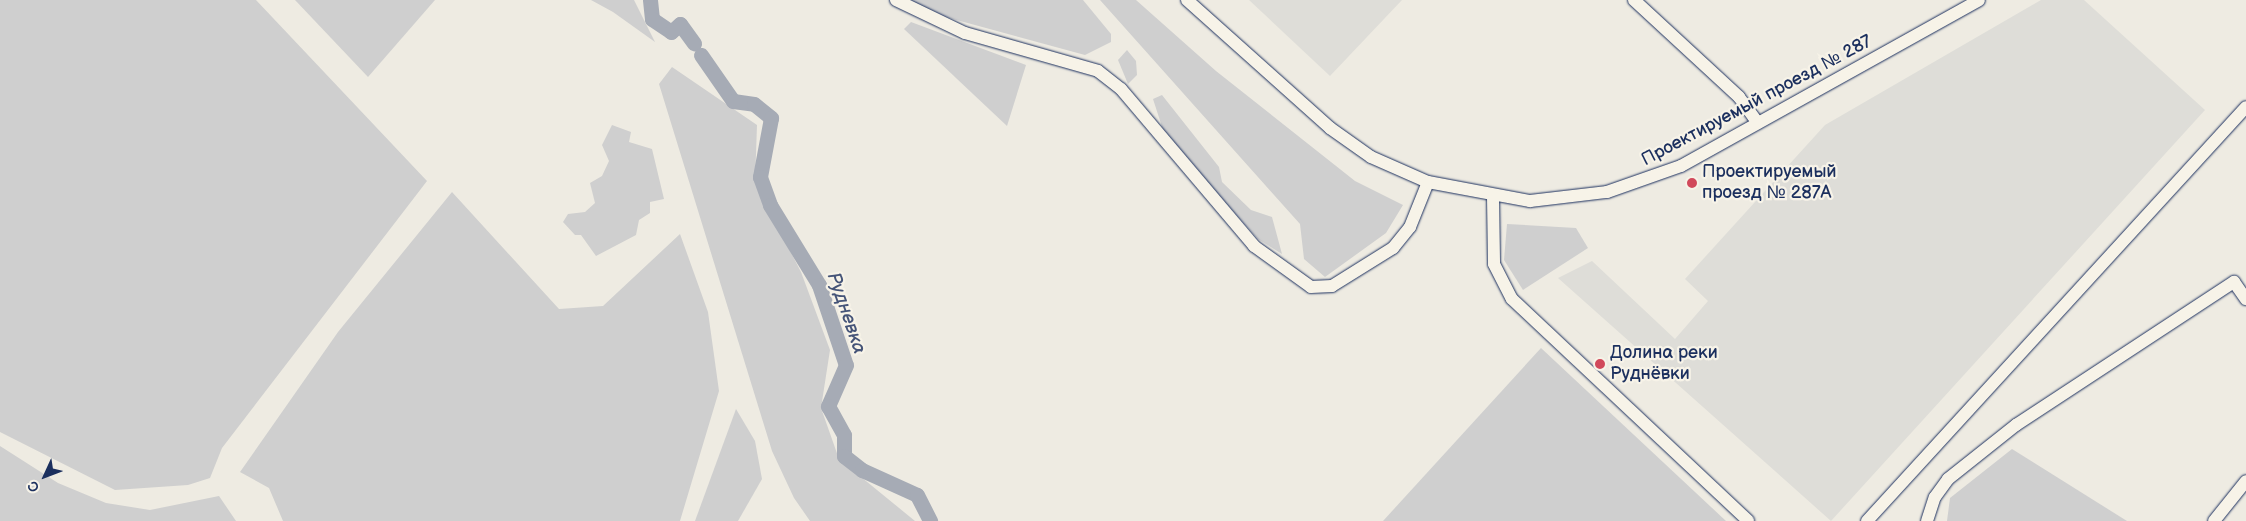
<!DOCTYPE html>
<html>
<head>
<meta charset="utf-8">
<style>
	body { margin:0 }
	#map { position:relative; width:2246px; height:521px; overflow:hidden; background:#eeebe2; font-family:"Balsamiq Sans",sans-serif }
	div>[style] { position:absolute }
	.built>* { inset:0; background:#deddd8 }
	.green>* { inset:0; background:#cfcfcf }
	.river>* { height:15px; margin:-7.5px; padding:0 7.5px; transform-origin:7.5px; border-radius:7.5px; background:#a6abb5 }
	.roads { filter:drop-shadow(0 0 1px #1b2f5e) drop-shadow(0 0 1px #1b2f5e) }
	.minor>* { height:12px; margin:-6px; padding:0 6px; transform-origin:6px; border-radius:6px; background:#f7f3e8 }
	.dots>* { width:14px; height:14px; translate:-50% -50%; box-sizing:border-box; border:2px solid #f7f3e8; border-radius:50% }
	span { translate:-50% -50%; white-space:nowrap; text-align:center; line-height:1.15; -webkit-text-stroke:4.5px #f7f3e8; paint-order:stroke }
	.street-label { font-size:18px; color:#1b2f5e }
	.poi-label { font-size:18px; color:#1b2f5e }
	.left { translate:0 -50%; text-align:left }
	.water-label { font-size:19px; color:#455478; font-style:italic }
	.north { position:absolute; left:20px; top:451px; width:50px; height:50px; -webkit-text-stroke:4px #f7f3e8; paint-order:stroke; rotate:227deg; font-size:14px; font-weight:700; line-height:20px; text-align:center; color:#1b2f5e }
	.north::after { content:''; display:block; margin:auto; width:18px; height:22px; background:#1b2f5e; clip-path:polygon(50% 0,100% 100%,50% 72%,0 100%) }
</style>
</head>
<body>
<div id="map">
	<div class="built">
		<i style="clip-path:polygon(1249px 0,1402px 0,1330px 76px)"></i>
		<i style="clip-path:polygon(2041px 0,2084px 0,2205px 110px,1831px 521px,1558px 278px,1592px 261px,1675px 339px,1708px 301px,1685px 279px,1825px 125px)"></i>
	</div>
	<div class="green">
		<i style="clip-path:polygon(0 0,256px 0,427px 181px,222px 448px,210px 478px,188px 485px,115px 490px,0 432px)"></i>
		<i style="clip-path:polygon(295px 0,435px 0,368px 77px)"></i>
		<i style="clip-path:polygon(591px 0,634px 0,655px 42px,613px 12px)"></i>
		<i style="clip-path:polygon(911px 0,1083px 0,1111px 34px,1111px 42px,1085px 55px,920px 10px)"></i>
		<i style="clip-path:polygon(1100px 0,1136px 0,1216px 71px,1355px 181px,1403px 205px,1386px 233px,1325px 277px,1304px 259px,1300px 224px)"></i>
		<i style="clip-path:polygon(911px 22px,1026px 65px,1007px 126px,904px 29px)"></i>
		<i style="clip-path:polygon(1127px 50px,1136px 61px,1137px 75px,1128px 84px,1118px 60px)"></i>
		<i style="clip-path:polygon(672px 67px,757px 125px,755px 183px,801px 272px,830px 350px,821px 408px,839px 459px,915px 521px,810px 521px,794px 498px,772px 451px,659px 84px)"></i>
		<i style="clip-path:polygon(1162px 95px,1219px 167px,1222px 182px,1251px 210px,1272px 217px,1282px 254px,1258px 239px,1165px 136px,1153px 99px)"></i>
		<i style="clip-path:polygon(612px 125px,631px 132px,629px 142px,652px 149px,664px 199px,650px 202px,650px 213px,639px 220px,636px 235px,596px 256px,581px 235px,575px 235px,563px 222px,568px 214px,585px 212px,595px 203px,590px 183px,602px 176px,609px 161px,602px 145px)"></i>
		<i style="clip-path:polygon(452px 192px,559px 309px,603px 306px,680px 234px,708px 312px,719px 391px,680px 521px,283px 521px,269px 488px,240px 472px,338px 332px)"></i>
		<i style="clip-path:polygon(1507px 224px,1576px 228px,1588px 248px,1523px 290px,1504px 260px)"></i>
		<i style="clip-path:polygon(1541px 348px,1726px 521px,1383px 521px)"></i>
		<i style="clip-path:polygon(736px 409px,755px 441px,762px 479px,738px 521px,695px 521px)"></i>
		<i style="clip-path:polygon(0 446px,58px 483px,106px 503px,150px 510px,219px 496px,236px 521px,0 521px)"></i>
		<i style="clip-path:polygon(2012px 449px,2127px 521px,1947px 521px,1950px 498px)"></i>
	</div>
	<div class="river">
		<i style="left:650px;top:0;width:19px;rotate:84deg"></i>
		<i style="left:652px;top:19px;width:23px;rotate:34deg"></i>
		<i style="left:671px;top:32px;width:12px;rotate:-42deg"></i>
		<i style="left:680px;top:24px;width:24px;rotate:54deg"></i>
		<i style="left:701px;top:55px;width:56px;rotate:55.2deg"></i>
		<i style="left:733px;top:101px;width:21px;rotate:8deg"></i>
		<i style="left:754px;top:104px;width:22px;rotate:39deg"></i>
		<i style="left:771px;top:118px;width:60px;rotate:100.6deg"></i>
		<i style="left:760px;top:177px;width:30px;rotate:70deg"></i>
		<i style="left:770px;top:205px;width:94px;rotate:58.5deg"></i>
		<i style="left:819px;top:285px;width:84px;rotate:71.4deg"></i>
		<i style="left:846px;top:365px;width:45px;rotate:113.7deg"></i>
		<i style="left:828px;top:406px;width:33px;rotate:61deg"></i>
		<i style="left:844px;top:435px;width:21px;rotate:90deg"></i>
		<i style="left:844px;top:456px;width:23px;rotate:38deg"></i>
		<i style="left:862px;top:470px;width:60px;rotate:24.4deg"></i>
		<i style="left:917px;top:495px;width:29px;rotate:63deg"></i>
	</div>
	<div class="roads">
		<div class="minor">
			<i style="left:896px;top:0;width:76px;rotate:25.6deg"></i>
			<i style="left:965px;top:33px;width:138px;rotate:15.9deg"></i>
			<i style="left:1098px;top:71px;width:29px;rotate:38deg"></i>
			<i style="left:1121px;top:89px;width:206px;rotate:49.7deg"></i>
			<i style="left:1254px;top:246px;width:70px;rotate:35.7deg"></i>
			<i style="left:1311px;top:287px;width:21px;rotate:-3deg"></i>
			<i style="left:1332px;top:286px;width:72px;rotate:-31.9deg"></i>
			<i style="left:1393px;top:248px;width:27px;rotate:-51deg"></i>
			<i style="left:1410px;top:227px;width:48px;rotate:-68.2deg"></i>
			<i style="left:1187px;top:0;width:192px;rotate:41.8deg"></i>
			<i style="left:1330px;top:128px;width:50px;rotate:35.3deg"></i>
			<i style="left:1371px;top:157px;width:62px;rotate:23.7deg"></i>
			<i style="left:1428px;top:182px;width:104px;rotate:10.6deg"></i>
			<i style="left:1530px;top:201px;width:78px;rotate:-6.7deg"></i>
			<i style="left:1607px;top:192px;width:78px;rotate:-19.4deg"></i>
			<i style="left:1681px;top:166px;width:341px;rotate:-29.1deg"></i>
			<i style="left:1634px;top:0;width:143px;rotate:42.7deg"></i>
			<i style="left:1739px;top:97px;width:32px;rotate:54deg"></i>
			<i style="left:1493px;top:197px;width:67px;rotate:89.1deg"></i>
			<i style="left:1494px;top:264px;width:39px;rotate:63deg"></i>
			<i style="left:1512px;top:299px;width:324px;rotate:43.2deg"></i>
			<i style="left:1867px;top:521px;width:561px;rotate:-47.53deg"></i>
			<i style="left:1927px;top:521px;width:25px;rotate:-72deg"></i>
			<i style="left:1935px;top:497px;width:22px;rotate:-54deg"></i>
			<i style="left:1948px;top:479px;width:87px;rotate:-38.5deg"></i>
			<i style="left:2016px;top:425px;width:261px;rotate:-33.3deg"></i>
			<i style="left:2234px;top:282px;width:21px;rotate:55deg"></i>
			<i style="left:2214px;top:521px;width:51px;rotate:-51.3deg"></i>
		</div>
	</div>
	<div class="dots">
		<i style="left:1692px;top:183px;background:#d1495b"></i>
		<i style="left:1600px;top:364px;background:#d1495b"></i>
	</div>
	<div class="street-label">
		<span style="left:1757px;top:101px;rotate:-28deg">Проектируемый проезд № 287</span>
	</div>
	<div class="poi-label">
		<span class="left" style="left:1702px;top:183px">Проектируемый<br>проезд № 287А</span>
		<span class="left" style="left:1610px;top:364px">Долина реки<br>Руднёвки</span>
	</div>
	<div class="water-label">
		<span style="left:846px;top:313px;rotate:71deg">Рудневка</span>
	</div>
	<div class="north">С</div>
</div>
</body>
</html>
